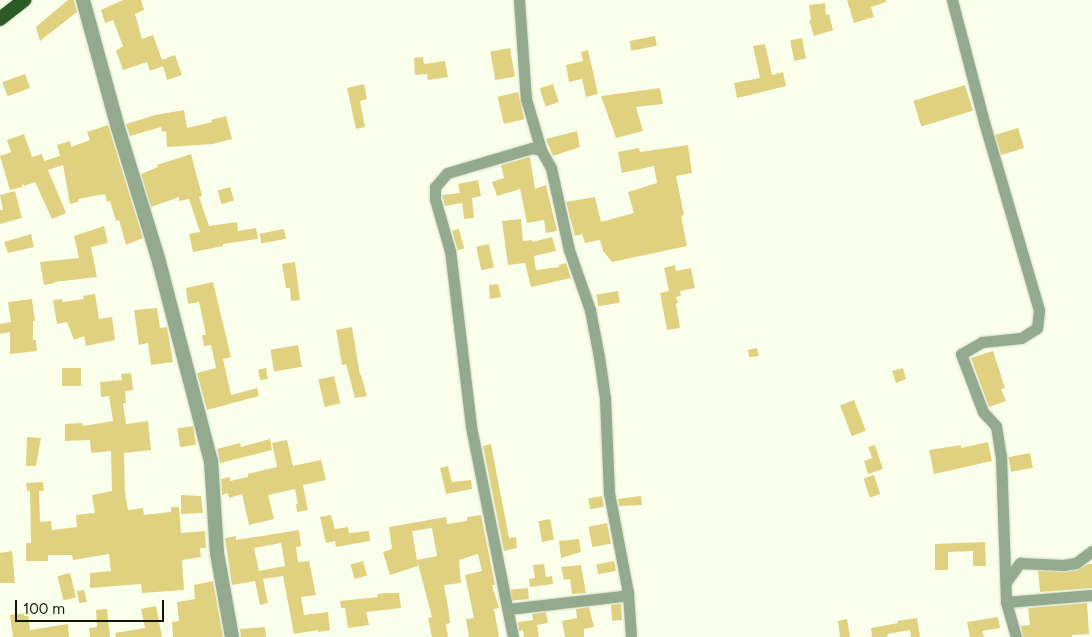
<!DOCTYPE html>
<html>
<head>
<meta charset="utf-8">
<style>
	body { margin:0 }
	#map { position:relative; width:1092px; height:637px; overflow:hidden; background:#f9ffea; font-family:Figtree,sans-serif }
	div>[style] { position:absolute }
	.building>* { inset:0; background:#e0d181; transform-origin:0 0 }
	.roads { filter:drop-shadow(0 0 1px #d4dac6) drop-shadow(0 0 1px #d4dac6) }
	.minor>* { height:11px; margin:-5.5px; padding:0 5.5px; transform-origin:5.5px; border-radius:5.5px; background:#93aa8f }
	.tertiary>* { height:14px; margin:-7px; padding:0 7px; transform-origin:7px; border-radius:7px; background:#93aa8f }
	.trunk>* { height:14px; margin:-7px; padding:0 7px; transform-origin:7px; border-radius:7px; background:#2c5a25 }
	span { translate:-50% -50%; white-space:nowrap; text-align:center; line-height:1.15; -webkit-text-stroke:4px #f9ffea; paint-order:stroke }
	.scale { position:absolute; left:15px; top:600px; width:149px; height:22px; box-sizing:border-box; border:2px solid #13150c; border-top:0; padding-left:6px; font-size:15px; line-height:18px; white-space:nowrap; color:#13150c; -webkit-text-stroke:4px #f9ffea; paint-order:stroke }
</style>
</head>
<body>
<div id="map">
	<div class="building">
		<i style="clip-path:polygon(68px 0,74px 0,77px 12px,40px 41px,36px 27px)"></i>
		<i style="clip-path:polygon(123px 0,141px 0,144px 10px,135px 14px,142px 39px,153px 35px,162px 60px,175px 55px,182px 75px,167px 80px,163px 66px,150px 71px,147px 62px,123px 70px,116px 51px,123px 46px,113px 20px,105px 23px,101px 10px)"></i>
		<i style="clip-path:polygon(847px 0,886px 0,886px 2px,871px 7px,874px 17px,854px 23px)"></i>
		<i style="clip-path:polygon(825px 3px,826px 15px,829px 14px,833px 30px,814px 36px,809px 20px,811px 20px,809px 5px)"></i>
		<i style="left:655px;top:36px;width:10px;height:26px;rotate:79deg"></i>
		<i style="left:802px;top:38px;width:21px;height:12px;rotate:79deg"></i>
		<i style="clip-path:polygon(765px 44px,772px 75px,783px 72px,786px 86px,737px 98px,734px 83px,760px 78px,753px 46px)"></i>
		<i style="left:510px;top:48px;width:29px;height:20px;rotate:80deg"></i>
		<i style="clip-path:polygon(588px 50px,598px 94px,586px 97px,582px 79px,569px 82px,566px 65px,583px 61px,581px 52px)"></i>
		<i style="clip-path:polygon(423px 57px,424px 64px,445px 61px,448px 77px,428px 80px,427px 74px,415px 75px,414px 58px)"></i>
		<i style="left:25px;top:74px;width:15px;height:24px;rotate:70deg"></i>
		<i style="clip-path:polygon(364px 84px,367px 99px,360px 101px,365px 127px,356px 129px,347px 88px)"></i>
		<i style="left:553px;top:84px;width:19px;height:14px;rotate:72deg"></i>
		<i style="left:965px;top:85px;width:27px;height:54px;rotate:73deg"></i>
		<i style="clip-path:polygon(660px 88px,663px 104px,636px 107px,643px 131px,616px 138px,601px 96px)"></i>
		<i style="left:518px;top:92px;width:28px;height:21px;rotate:77deg"></i>
		<i style="clip-path:polygon(184px 110px,187px 128px,212px 122px,211px 120px,226px 116px,232px 139px,213px 144px,167px 147px,166px 131px,162px 132px,161px 127px,130px 136px,126px 124px,155px 115px)"></i>
		<i style="clip-path:polygon(108px 125px,143px 238px,126px 245px,119px 220px,116px 221px,110px 201px,107px 202px,105px 194px,78px 199px,78px 202px,70px 204px,63px 165px,48px 170px,66px 213px,52px 219px,35px 182px,24px 186px,23px 183px,22px 187px,10px 190px,0 156px,11px 152px,7px 140px,24px 134px,32px 157px,42px 154px,44px 161px,60px 156px,57px 145px,70px 141px,71px 147px,90px 140px,87px 132px)"></i>
		<i style="left:1018px;top:128px;width:21px;height:24px;rotate:73deg"></i>
		<i style="clip-path:polygon(577px 131px,580px 147px,553px 156px,546px 139px)"></i>
		<i style="clip-path:polygon(688px 145px,692px 173px,676px 176px,684px 215px,681px 216px,687px 246px,612px 262px,603px 251px,600px 240px,585px 243px,582px 234px,575px 236px,566px 202px,595px 197px,601px 222px,634px 213px,628px 192px,657px 183px,654px 166px,622px 173px,618px 152px,639px 148px,640px 152px)"></i>
		<i style="clip-path:polygon(191px 154px,202px 196px,199px 197px,209px 226px,237px 222px,238px 231px,256px 228px,258px 239px,223px 244px,223px 246px,193px 252px,189px 234px,200px 232px,189px 199px,179px 201px,179px 197px,151px 207px,141px 174px,158px 167px,157px 165px)"></i>
		<i style="clip-path:polygon(530px 157px,535px 189px,546px 185px,557px 231px,546px 233px,544px 220px,527px 223px,520px 189px,497px 196px,492px 182px,504px 178px,501px 165px)"></i>
		<i style="clip-path:polygon(478px 180px,481px 196px,472px 198px,474px 218px,464px 219px,462px 203px,445px 206px,442px 195px,460px 193px,458px 184px)"></i>
		<i style="left:230px;top:187px;width:14px;height:13px;rotate:73deg"></i>
		<i style="clip-path:polygon(15px 191px,22px 218px,0 224px,0 210px,3px 210px,0 195px)"></i>
		<i style="clip-path:polygon(521px 219px,523px 241px,532px 240px,532px 242px,552px 237px,556px 251px,534px 256px,536px 270px,559px 267px,559px 265px,566px 263px,571px 278px,531px 287px,525px 263px,508px 265px,502px 221px)"></i>
		<i style="clip-path:polygon(104px 226px,108px 243px,91px 247px,97px 277px,54px 282px,55px 283px,44px 285px,40px 262px,79px 258px,74px 236px)"></i>
		<i style="left:284px;top:229px;width:10px;height:25px;rotate:79deg"></i>
		<i style="left:459px;top:229px;width:20px;height:7px;rotate:75deg"></i>
		<i style="clip-path:polygon(31px 234px,34px 247px,8px 253px,4px 242px)"></i>
		<i style="left:489px;top:244px;width:24px;height:13px;rotate:78deg"></i>
		<i style="clip-path:polygon(295px 262px,300px 300px,291px 301px,290px 288px,286px 288px,282px 264px)"></i>
		<i style="clip-path:polygon(675px 265px,676px 271px,691px 268px,695px 288px,680px 291px,681px 296px,676px 297px,678px 303px,676px 304px,680px 328px,667px 330px,660px 293px,669px 291px,664px 268px)"></i>
		<i style="clip-path:polygon(213px 282px,231px 357px,223px 359px,231px 395px,257px 388px,259px 396px,207px 410px,197px 373px,216px 368px,211px 345px,204px 346px,202px 335px,206px 335px,199px 302px,188px 304px,186px 288px)"></i>
		<i style="clip-path:polygon(498px 284px,501px 297px,490px 299px,489px 285px)"></i>
		<i style="left:618px;top:291px;width:12px;height:22px;rotate:81deg"></i>
		<i style="clip-path:polygon(95px 294px,99px 319px,112px 317px,115px 340px,86px 346px,84px 336px,74px 340px,67px 322px,57px 324px,53px 300px,62px 299px,63px 302px,84px 299px,83px 296px)"></i>
		<i style="clip-path:polygon(32px 299px,35px 321px,33px 321px,33px 340px,36px 340px,37px 351px,10px 354px,10px 332px,0 334px,0 324px,11px 322px,8px 302px)"></i>
		<i style="clip-path:polygon(157px 308px,160px 328px,167px 327px,173px 362px,151px 365px,148px 343px,139px 345px,134px 310px)"></i>
		<i style="clip-path:polygon(352px 327px,360px 375px,361px 375px,367px 396px,355px 398px,346px 364px,342px 365px,336px 330px)"></i>
		<i style="left:298px;top:345px;width:22px;height:28px;rotate:80deg"></i>
		<i style="clip-path:polygon(757px 348px,759px 356px,749px 357px,748px 350px)"></i>
		<i style="clip-path:polygon(993px 351px,1005px 388px,1001px 389px,1006px 401px,989px 407px,971px 358px)"></i>
		<i style="left:62px;top:368px;width:19px;height:18px"></i>
		<i style="left:266px;top:368px;width:11px;height:8px;rotate:80deg"></i>
		<i style="clip-path:polygon(903px 368px,906px 379px,896px 383px,892px 371px)"></i>
		<i style="clip-path:polygon(131px 373px,133px 390px,125px 391px,126px 403px,123px 403px,126px 424px,148px 421px,151px 450px,124px 453px,125px 493px,128px 510px,143px 508px,144px 515px,171px 512px,171px 507px,179px 507px,181px 533px,205px 531px,206px 548px,200px 548px,201px 557px,182px 560px,184px 590px,142px 593px,141px 584px,90px 588px,90px 573px,111px 571px,109px 554px,73px 560px,72px 555px,48px 555px,48px 561px,26px 561px,26px 543px,31px 543px,30px 491px,27px 491px,26px 483px,43px 482px,44px 491px,39px 491px,40px 522px,51px 521px,52px 530px,77px 527px,76px 515px,95px 513px,92px 495px,112px 491px,111px 451px,91px 453px,90px 440px,65px 441px,65px 424px,82px 423px,83px 426px,113px 421px,109px 396px,101px 397px,100px 382px,122px 380px,121px 374px)"></i>
		<i style="left:334px;top:376px;width:28px;height:16px;rotate:77deg"></i>
		<i style="left:854px;top:400px;width:33px;height:15px;rotate:69deg"></i>
		<i style="left:193px;top:426px;width:19px;height:16px;rotate:81deg"></i>
		<i style="clip-path:polygon(27px 437px,41px 438px,36px 466px,26px 466px)"></i>
		<i style="clip-path:polygon(270px 439px,272px 450px,220px 463px,217px 449px,240px 443px,241px 447px)"></i>
		<i style="clip-path:polygon(287px 440px,293px 466px,321px 460px,326px 480px,303px 485px,308px 510px,297px 512px,296px 504px,298px 504px,295px 489px,268px 495px,274px 519px,249px 525px,242px 494px,229px 498px,228px 493px,222px 495px,221px 479px,230px 477px,230px 481px,248px 477px,248px 474px,277px 467px,272px 443px)"></i>
		<i style="clip-path:polygon(988px 442px,992px 461px,934px 474px,929px 450px,961px 445px,961px 448px)"></i>
		<i style="clip-path:polygon(491px 444px,509px 538px,516px 537px,517px 548px,504px 551px,483px 446px)"></i>
		<i style="clip-path:polygon(875px 445px,883px 469px,868px 474px,864px 461px,872px 458px,868px 447px)"></i>
		<i style="left:1030px;top:453px;width:15px;height:22px;rotate:79deg"></i>
		<i style="clip-path:polygon(448px 466px,452px 482px,471px 480px,472px 489px,446px 494px,440px 468px)"></i>
		<i style="left:874px;top:475px;width:20px;height:11px;rotate:72deg"></i>
		<i style="clip-path:polygon(181px 495px,201px 496px,203px 513px,181px 514px)"></i>
		<i style="left:602px;top:496px;width:11px;height:14px;rotate:80deg"></i>
		<i style="clip-path:polygon(641px 496px,642px 505px,619px 506px,618px 499px)"></i>
		<i style="clip-path:polygon(331px 515px,335px 529px,348px 527px,349px 533px,369px 531px,370px 541px,336px 547px,335px 541px,326px 543px,320px 517px)"></i>
		<i style="clip-path:polygon(481px 515px,495px 585px,492px 585px,499px 608px,494px 609px,499px 637px,469px 637px,466px 619px,474px 618px,465px 575px,482px 571px,478px 554px,459px 560px,461px 583px,444px 585px,449px 613px,450px 623px,446px 624px,448px 637px,432px 637px,428px 618px,432px 617px,417px 560px,437px 556px,432px 528px,412px 531px,418px 566px,390px 575px,383px 552px,392px 549px,389px 527px,446px 517px,447px 524px,467px 521px,467px 517px)"></i>
		<i style="left:550px;top:519px;width:21px;height:12px;rotate:79deg"></i>
		<i style="left:607px;top:523px;width:21px;height:19px;rotate:79deg"></i>
		<i style="clip-path:polygon(evenodd,299px 530px,301px 546px,296px 547px,298px 562px,309px 561px,316px 595px,301px 597px,304px 615px,328px 612px,330px 630px,318px 632px,318px 630px,294px 634px,283px 576px,263px 579px,268px 603px,260px 605px,255px 581px,232px 585px,225px 538px,236px 536px,236px 540px,299px 530px,281px 543px,285px 566px,259px 571px,254px 548px,281px 543px)"></i>
		<i style="clip-path:polygon(579px 539px,581px 552px,561px 558px,559px 541px)"></i>
		<i style="clip-path:polygon(985px 542px,986px 566px,973px 566px,973px 551px,948px 552px,948px 570px,935px 570px,935px 544px)"></i>
		<i style="clip-path:polygon(12px 551px,15px 583px,0 583px,0 553px)"></i>
		<i style="left:363px;top:561px;width:15px;height:13px;rotate:74deg"></i>
		<i style="left:614px;top:561px;width:10px;height:18px;rotate:79deg"></i>
		<i style="clip-path:polygon(544px 564px,546px 577px,552px 576px,553px 584px,530px 587px,529px 579px,535px 578px,533px 565px)"></i>
		<i style="clip-path:polygon(1087px 564px,1092px 564px,1092px 588px,1040px 592px,1038px 571px,1064px 572px,1078px 570px)"></i>
		<i style="clip-path:polygon(581px 565px,586px 593px,572px 594px,570px 579px,564px 580px,561px 567px)"></i>
		<i style="left:70px;top:573px;width:25px;height:13px;rotate:76deg"></i>
		<i style="clip-path:polygon(213px 581px,223px 637px,173px 637px,172px 622px,179px 621px,177px 602px,195px 599px,194px 585px)"></i>
		<i style="left:528px;top:588px;width:11px;height:17px;rotate:85deg"></i>
		<i style="clip-path:polygon(84px 590px,87px 602px,79px 603px,77px 591px)"></i>
		<i style="clip-path:polygon(386px 593px,399px 593px,401px 608px,366px 612px,369px 625px,348px 628px,345px 608px,341px 608px,340px 601px,378px 597px,377px 594px)"></i>
		<i style="clip-path:polygon(1087px 603px,1089px 634px,1072px 635px,1072px 637px,1023px 637px,1021px 626px,1030px 625px,1028px 608px)"></i>
		<i style="left:621px;top:604px;width:16px;height:10px;rotate:86deg"></i>
		<i style="clip-path:polygon(156px 606px,162px 637px,116px 637px,115px 633px,145px 628px,141px 609px)"></i>
		<i style="clip-path:polygon(589px 607px,594px 627px,584px 629px,584px 637px,565px 637px,562px 621px,577px 618px,576px 609px)"></i>
		<i style="clip-path:polygon(107px 609px,110px 637px,90px 637px,89px 628px,97px 627px,96px 610px)"></i>
		<i style="clip-path:polygon(546px 612px,548px 623px,537px 625px,539px 637px,524px 637px,523px 630px,519px 631px,518px 622px,533px 620px,532px 614px)"></i>
		<i style="clip-path:polygon(28px 613px,30px 630px,68px 624px,69px 637px,13px 637px,10px 615px)"></i>
		<i style="clip-path:polygon(998px 617px,1000px 628px,982px 631px,984px 637px,970px 637px,967px 622px)"></i>
		<i style="clip-path:polygon(917px 618px,920px 637px,911px 637px,910px 630px,887px 634px,888px 637px,872px 637px,871px 628px,898px 623px,897px 621px)"></i>
		<i style="clip-path:polygon(847px 619px,850px 637px,840px 637px,838px 621px)"></i>
		<i style="clip-path:polygon(265px 627px,266px 637px,241px 637px,240px 629px)"></i>
	</div>
	<div class="roads">
		<div class="minor">
			<i style="left:519px;top:0;width:99px;rotate:86deg"></i>
			<i style="left:526px;top:99px;width:53px;rotate:73.6deg"></i>
			<i style="left:541px;top:150px;width:21px;rotate:61deg"></i>
			<i style="left:551px;top:168px;width:84px;rotate:77.6deg"></i>
			<i style="left:569px;top:250px;width:64px;rotate:70.7deg"></i>
			<i style="left:590px;top:310px;width:48px;rotate:79.2deg"></i>
			<i style="left:599px;top:357px;width:41px;rotate:81.7deg"></i>
			<i style="left:605px;top:398px;width:95px;rotate:87.6deg"></i>
			<i style="left:609px;top:493px;width:102px;rotate:79.2deg"></i>
			<i style="left:628px;top:593px;width:44px;rotate:86.1deg"></i>
			<i style="left:952px;top:0;width:126px;rotate:75.3deg"></i>
			<i style="left:984px;top:122px;width:196px;rotate:73.7deg"></i>
			<i style="left:1039px;top:310px;width:18px;rotate:96deg"></i>
			<i style="left:1037px;top:328px;width:19px;rotate:148deg"></i>
			<i style="left:1021px;top:338px;width:39px;rotate:174deg"></i>
			<i style="left:982px;top:342px;width:24px;rotate:150deg"></i>
			<i style="left:961px;top:354px;width:62px;rotate:69.2deg"></i>
			<i style="left:983px;top:412px;width:19px;rotate:47deg"></i>
			<i style="left:996px;top:426px;width:31px;rotate:81deg"></i>
			<i style="left:1001px;top:457px;width:145px;rotate:88deg"></i>
			<i style="left:1006px;top:602px;width:36px;rotate:74deg"></i>
			<i style="left:1006px;top:582px;width:24px;rotate:-54deg"></i>
			<i style="left:1020px;top:563px;width:43px;rotate:2.7deg"></i>
			<i style="left:1063px;top:565px;width:13px;rotate:-9deg"></i>
			<i style="left:1076px;top:563px;width:20px;rotate:-37deg"></i>
			<i style="left:1006px;top:602px;width:86px;rotate:-4.7deg"></i>
			<i style="left:508px;top:609px;width:115px;rotate:-6.5deg"></i>
			<i style="left:622px;top:596px;width:7px;rotate:-27deg"></i>
			<i style="left:513px;top:637px;width:215px;rotate:-101.3deg"></i>
			<i style="left:471px;top:426px;width:176px;rotate:-96.8deg"></i>
			<i style="left:450px;top:251px;width:54px;rotate:-106.1deg"></i>
			<i style="left:435px;top:199px;width:12px;rotate:-90deg"></i>
			<i style="left:435px;top:187px;width:18px;rotate:-49deg"></i>
			<i style="left:447px;top:173px;width:89px;rotate:-16.4deg"></i>
			<i style="left:532px;top:148px;width:9px;rotate:13deg"></i>
		</div>
		<div class="tertiary">
			<i style="left:83px;top:0;width:133px;rotate:74.7deg"></i>
			<i style="left:118px;top:128px;width:136px;rotate:72.9deg"></i>
			<i style="left:158px;top:258px;width:210px;rotate:75.4deg"></i>
			<i style="left:211px;top:461px;width:92px;rotate:86.3deg"></i>
			<i style="left:217px;top:553px;width:85px;rotate:79.9deg"></i>
		</div>
		<div class="trunk">
			<i style="left:0;top:19px;width:31px;rotate:-38deg"></i>
		</div>
	</div>
	<div class="scale">100 m</div>
</div>
</body>
</html>
